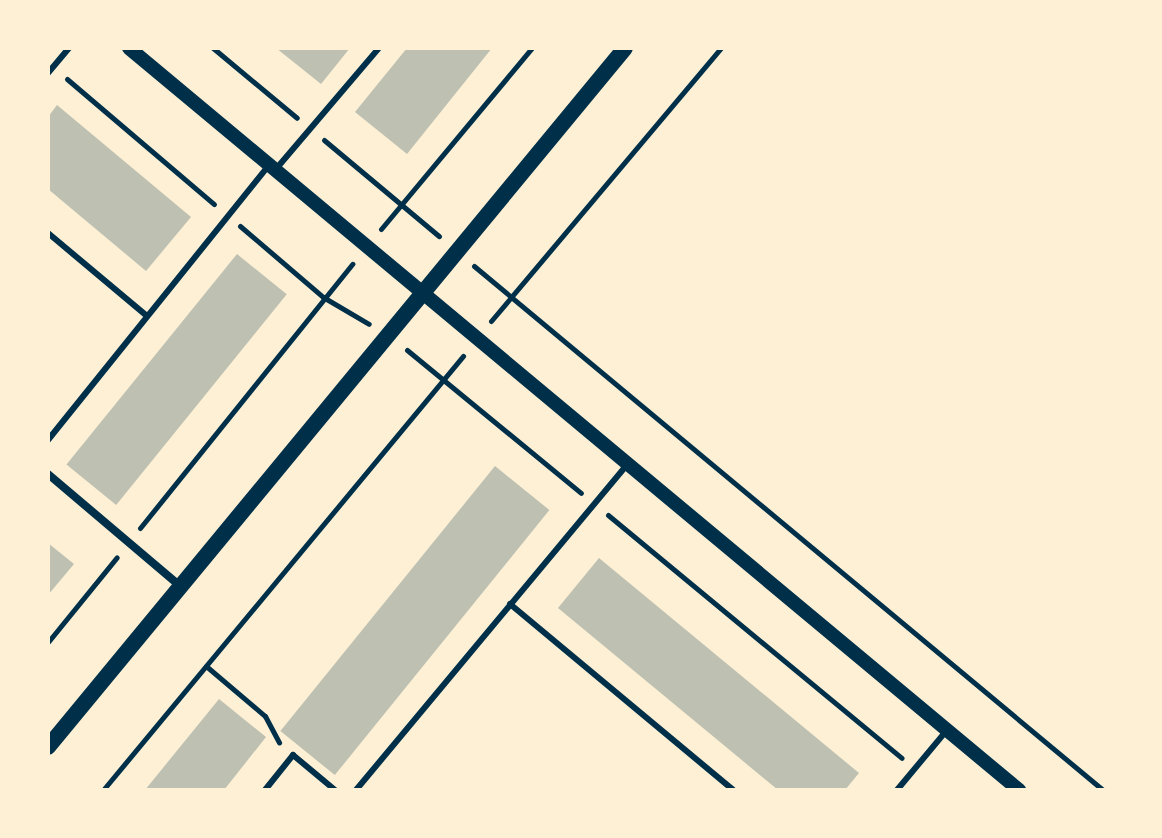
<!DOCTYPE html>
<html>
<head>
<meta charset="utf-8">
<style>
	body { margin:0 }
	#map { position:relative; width:1162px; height:838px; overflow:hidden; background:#fdf0d5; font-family:Mulish,sans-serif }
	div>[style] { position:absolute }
	.building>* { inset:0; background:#bec0b2; transform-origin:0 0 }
	.path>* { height:5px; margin:-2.5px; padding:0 2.5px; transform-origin:2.5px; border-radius:2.5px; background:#003049 }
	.service>* { height:6px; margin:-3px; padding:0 3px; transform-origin:3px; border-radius:3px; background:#003049 }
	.minor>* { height:8px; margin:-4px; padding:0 4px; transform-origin:4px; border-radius:4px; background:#003049 }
	.tertiary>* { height:14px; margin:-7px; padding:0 7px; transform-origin:7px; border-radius:7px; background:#003049 }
	.secondary>* { height:16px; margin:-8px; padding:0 8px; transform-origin:8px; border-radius:8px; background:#003049 }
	span { translate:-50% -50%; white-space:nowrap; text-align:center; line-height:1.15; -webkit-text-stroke:8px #fdf0d5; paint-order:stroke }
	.frame { position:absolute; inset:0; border:50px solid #fdf0d5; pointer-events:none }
</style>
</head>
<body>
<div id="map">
	<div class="building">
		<i style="clip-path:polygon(276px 48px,350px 48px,321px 84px)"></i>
		<i style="clip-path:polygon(407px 48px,492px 48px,407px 154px,355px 112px)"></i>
		<i style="clip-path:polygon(57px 105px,191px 217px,146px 271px,48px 189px,48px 117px)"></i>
		<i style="left:237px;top:254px;width:64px;height:271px;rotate:39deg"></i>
		<i style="left:495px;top:466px;width:70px;height:341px;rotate:39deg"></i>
		<i style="clip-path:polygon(48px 543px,74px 564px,48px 595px)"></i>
		<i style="clip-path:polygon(599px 558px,859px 773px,845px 790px,778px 790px,558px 608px)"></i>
		<i style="clip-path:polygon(219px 699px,266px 737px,224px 790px,145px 790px)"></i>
	</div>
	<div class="path">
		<i style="left:213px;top:48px;width:109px;rotate:39.8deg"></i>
		<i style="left:67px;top:79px;width:193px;rotate:40.4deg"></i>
		<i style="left:324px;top:140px;width:150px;rotate:39.9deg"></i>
		<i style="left:240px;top:226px;width:109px;rotate:40.5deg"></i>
		<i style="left:323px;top:297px;width:53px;rotate:30.4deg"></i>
		<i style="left:381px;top:229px;width:236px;rotate:-50.2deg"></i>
		<i style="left:474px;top:266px;width:819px;rotate:39.8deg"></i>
		<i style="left:491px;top:321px;width:357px;rotate:-49.9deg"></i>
		<i style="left:407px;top:350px;width:225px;rotate:39.4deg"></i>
		<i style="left:608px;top:515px;width:381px;rotate:39.6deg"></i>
		<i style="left:140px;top:528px;width:339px;rotate:-51.2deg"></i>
		<i style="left:48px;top:642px;width:109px;rotate:-50.9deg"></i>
		<i style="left:206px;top:666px;width:77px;rotate:40.3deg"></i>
		<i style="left:265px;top:716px;width:30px;rotate:62deg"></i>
		<i style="left:103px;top:790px;width:564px;rotate:-50.32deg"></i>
	</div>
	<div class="service">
		<i style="left:48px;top:73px;width:33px;rotate:-50deg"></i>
		<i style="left:276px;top:169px;width:159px;rotate:-49.6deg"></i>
		<i style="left:48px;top:233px;width:129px;rotate:40deg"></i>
		<i style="left:48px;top:440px;width:353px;rotate:-51.2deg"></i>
		<i style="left:510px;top:604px;width:290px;rotate:39.8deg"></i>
		<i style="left:265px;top:790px;width:45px;rotate:-51.3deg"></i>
		<i style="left:293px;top:755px;width:55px;rotate:39.8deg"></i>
		<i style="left:356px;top:790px;width:425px;rotate:-50.2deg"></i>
		<i style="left:897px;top:790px;width:78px;rotate:-50.2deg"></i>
	</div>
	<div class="minor">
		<i style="left:48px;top:474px;width:173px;rotate:40.3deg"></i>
	</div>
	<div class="tertiary">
		<i style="left:129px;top:48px;width:1159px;rotate:39.82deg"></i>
	</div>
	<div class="secondary">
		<i style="left:48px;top:747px;width:906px;rotate:-50.46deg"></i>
	</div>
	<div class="frame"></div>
</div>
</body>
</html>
